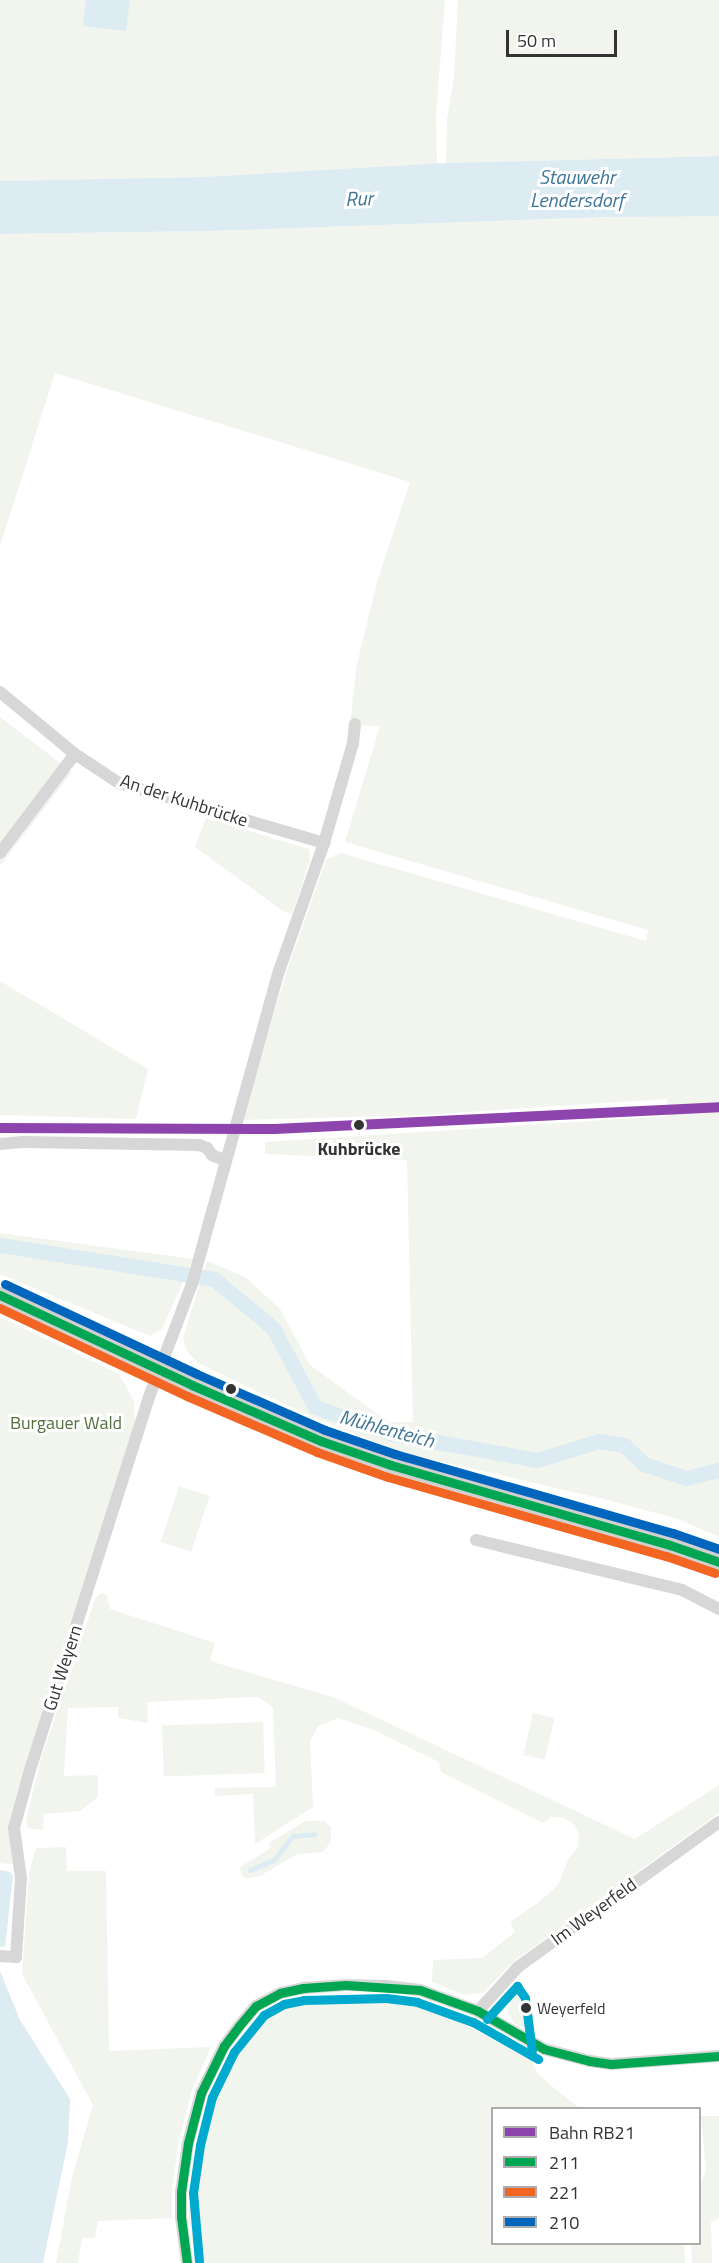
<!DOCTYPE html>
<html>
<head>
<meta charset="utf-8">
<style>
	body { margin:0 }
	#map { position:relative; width:719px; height:2263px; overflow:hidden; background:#fff; font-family:"Titillium Web",sans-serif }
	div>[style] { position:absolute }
	.green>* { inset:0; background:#f1f5ed; transform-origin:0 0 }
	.water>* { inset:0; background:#ddebf3 }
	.stream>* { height:4.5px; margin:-2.25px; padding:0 2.25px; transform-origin:2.25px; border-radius:2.25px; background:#ddebf3 }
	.canal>* { height:15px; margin:-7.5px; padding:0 7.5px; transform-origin:7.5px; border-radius:7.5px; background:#ddebf3 }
	.minor>* { height:12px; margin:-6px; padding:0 6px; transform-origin:6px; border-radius:6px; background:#d7d7d7 }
	.secondary>* { height:16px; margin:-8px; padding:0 8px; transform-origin:8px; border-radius:8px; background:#d0d0d0 }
	.bus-1>* { height:9px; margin:-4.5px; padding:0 4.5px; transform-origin:4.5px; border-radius:4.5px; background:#00a651 }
	.bus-2>* { height:9px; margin:-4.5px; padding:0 4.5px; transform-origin:4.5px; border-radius:4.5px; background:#f26522 }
	.bus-3>* { height:9px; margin:-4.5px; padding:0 4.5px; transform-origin:4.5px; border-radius:4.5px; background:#0065bd }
	.bus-4>* { height:9px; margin:-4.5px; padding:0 4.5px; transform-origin:4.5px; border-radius:4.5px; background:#00a9ce }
	.rail-1>* { height:10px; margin:-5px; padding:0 5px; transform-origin:5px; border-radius:5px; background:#8e44ad }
	.dots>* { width:16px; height:16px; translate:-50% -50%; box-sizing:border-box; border:3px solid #fff; border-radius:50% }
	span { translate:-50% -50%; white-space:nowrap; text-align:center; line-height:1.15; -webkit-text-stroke:6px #fff; paint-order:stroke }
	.bus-label { font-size:16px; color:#333 }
	.left { translate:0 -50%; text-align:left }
	.street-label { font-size:18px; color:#333 }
	.stop-label { font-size:18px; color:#333; font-weight:700 }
	.park-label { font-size:18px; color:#56703f }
	.water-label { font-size:20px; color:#3f7597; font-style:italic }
	.legend { position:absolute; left:491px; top:2107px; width:210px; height:138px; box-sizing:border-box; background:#fff; border:2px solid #adadad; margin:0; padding:8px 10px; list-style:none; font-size:18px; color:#333 }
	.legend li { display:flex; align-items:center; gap:12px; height:30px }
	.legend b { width:30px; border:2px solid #adadad }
	.scale { position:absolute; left:506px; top:30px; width:111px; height:27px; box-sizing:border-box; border:3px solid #333; border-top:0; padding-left:8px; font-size:18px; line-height:21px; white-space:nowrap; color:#333; -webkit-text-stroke:4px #fff; paint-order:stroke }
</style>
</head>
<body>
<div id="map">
	<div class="green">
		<i style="clip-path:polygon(0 0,445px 0,436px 115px,437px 164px,202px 177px,0 181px)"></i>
		<i style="clip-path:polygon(458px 0,719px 0,719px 156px,446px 163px,447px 119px,454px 77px)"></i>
		<i style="clip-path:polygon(701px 214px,719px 216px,719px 1537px,678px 1519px,604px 1499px,400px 1452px,301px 1412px,198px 1363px,187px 1351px,183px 1338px,207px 1261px,245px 1277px,280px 1309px,310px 1365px,388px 1422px,413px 1422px,407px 1160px,265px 1154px,265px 1142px,668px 1116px,667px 1099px,421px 1115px,242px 1120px,286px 973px,326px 860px,341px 853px,646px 941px,648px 930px,345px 842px,380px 726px,350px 725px,356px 668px,378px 579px,410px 482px,55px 373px,0 546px,0 234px,210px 231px)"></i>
		<i style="clip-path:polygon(0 717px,72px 772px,0 866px)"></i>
		<i style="clip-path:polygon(206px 818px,309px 849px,310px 860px,292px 914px,283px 911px,195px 847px)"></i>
		<i style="clip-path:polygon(0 981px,148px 1069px,136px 1119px,0 1115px)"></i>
		<i style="clip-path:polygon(0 1233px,193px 1259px,162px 1329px,150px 1336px,0 1274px)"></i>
		<i style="clip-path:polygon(0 1317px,119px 1374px,134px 1401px,135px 1428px,59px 1656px,9px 1822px,16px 1865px,0 1863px)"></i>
		<i style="left:179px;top:1486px;width:32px;height:59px;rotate:18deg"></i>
		<i style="clip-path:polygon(101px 1593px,107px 1595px,110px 1609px,215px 1643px,210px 1661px,333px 1697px,635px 1839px,719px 1785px,719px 1813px,513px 1962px,483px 1993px,464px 1995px,432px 1982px,433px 1960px,482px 1958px,515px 1932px,510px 1922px,539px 1902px,558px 1885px,568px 1860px,578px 1847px,579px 1833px,574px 1824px,564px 1818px,551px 1817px,543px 1823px,441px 1772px,439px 1762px,374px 1730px,338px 1718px,318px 1726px,310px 1742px,313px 1807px,255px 1844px,253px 1794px,215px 1796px,215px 1788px,276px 1787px,273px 1707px,258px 1697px,147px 1702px,148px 1723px,118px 1718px,118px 1707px,68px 1708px,64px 1776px,98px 1775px,98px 1797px,80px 1811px,44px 1814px,43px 1830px,28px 1828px,26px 1821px,40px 1762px,95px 1599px)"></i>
		<i style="left:533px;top:1713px;width:22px;height:43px;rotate:13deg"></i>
		<i style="left:263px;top:1722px;width:51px;height:101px;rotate:88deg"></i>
		<i style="clip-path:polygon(305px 1821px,324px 1821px,331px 1827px,331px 1842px,323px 1852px,297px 1854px,260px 1876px,246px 1879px,241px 1874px,240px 1867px,271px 1848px,269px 1843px)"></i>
		<i style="clip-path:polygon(66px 1847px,67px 1871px,106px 1871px,109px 2051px,211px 2047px,192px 2090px,179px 2140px,172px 2190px,172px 2218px,98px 2221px,95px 2238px,82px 2238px,78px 2263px,56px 2263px,72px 2177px,93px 2105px,22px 1974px,29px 1873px,36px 1848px)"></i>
		<i style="clip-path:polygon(519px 1986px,532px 2004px,534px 2018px,532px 2031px,514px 2023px,508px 2012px,512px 1996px)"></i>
		<i style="clip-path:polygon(346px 1996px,401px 1998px,417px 2002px,456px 2020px,531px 2060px,538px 2074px,553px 2087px,577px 2106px,585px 2108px,492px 2108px,492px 2244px,684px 2244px,685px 2263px,195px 2263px,189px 2215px,189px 2194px,197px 2145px,211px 2097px,233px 2050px,247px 2030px,265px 2015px,306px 1999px)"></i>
		<i style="clip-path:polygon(701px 2116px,719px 2116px,719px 2218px,711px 2222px,712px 2263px,692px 2263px,691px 2244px,700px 2244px,700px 2186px,706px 2169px)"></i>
	</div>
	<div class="water">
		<i style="clip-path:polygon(86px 0,130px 0,126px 31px,83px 26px)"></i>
		<i style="clip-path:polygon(719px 156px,719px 216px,608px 217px,210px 231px,0 234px,0 181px,202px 177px,446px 163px)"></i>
		<i style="clip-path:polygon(0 1870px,10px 1872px,13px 1876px,5px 1947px,0 1946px)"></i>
		<i style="clip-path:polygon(0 1971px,20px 2020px,70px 2099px,68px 2142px,43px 2263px,0 2263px)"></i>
	</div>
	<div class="stream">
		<i style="left:250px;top:1870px;width:26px;rotate:-23deg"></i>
		<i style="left:274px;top:1860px;width:31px;rotate:-52deg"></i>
		<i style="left:293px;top:1836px;width:21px;rotate:-5deg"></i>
	</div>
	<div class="canal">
		<i style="left:0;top:1245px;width:217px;rotate:9deg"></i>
		<i style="left:214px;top:1279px;width:77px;rotate:39.7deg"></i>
		<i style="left:273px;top:1328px;width:89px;rotate:62deg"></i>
		<i style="left:315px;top:1407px;width:83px;rotate:19.1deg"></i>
		<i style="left:393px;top:1434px;width:146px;rotate:10.2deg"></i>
		<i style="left:537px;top:1460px;width:65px;rotate:-17deg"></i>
		<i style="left:599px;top:1441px;width:25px;rotate:9deg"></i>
		<i style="left:624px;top:1445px;width:28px;rotate:44deg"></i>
		<i style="left:644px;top:1464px;width:44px;rotate:18.4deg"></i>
		<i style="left:686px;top:1478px;width:34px;rotate:-14deg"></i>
	</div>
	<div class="minor">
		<i style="left:0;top:692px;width:97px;rotate:39.6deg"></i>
		<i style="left:75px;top:754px;width:53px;rotate:33.4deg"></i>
		<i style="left:119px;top:783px;width:214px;rotate:16.3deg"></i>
		<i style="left:0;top:853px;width:124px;rotate:-52.9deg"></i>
		<i style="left:0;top:1144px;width:25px;rotate:-5deg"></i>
		<i style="left:25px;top:1142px;width:174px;rotate:1deg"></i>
		<i style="left:199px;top:1145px;width:9px;rotate:21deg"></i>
		<i style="left:207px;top:1148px;width:9px;rotate:54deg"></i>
		<i style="left:212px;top:1155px;width:13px;rotate:23deg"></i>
		<i style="left:476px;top:1540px;width:212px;rotate:13.6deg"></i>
		<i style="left:682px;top:1590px;width:42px;rotate:27.2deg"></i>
		<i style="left:0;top:1956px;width:16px;rotate:4deg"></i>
		<i style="left:16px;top:1957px;width:79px;rotate:-86.4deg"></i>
		<i style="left:21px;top:1878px;width:50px;rotate:-98deg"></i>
		<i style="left:14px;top:1828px;width:60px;rotate:-74.6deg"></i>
		<i style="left:30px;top:1770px;width:392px;rotate:-72.3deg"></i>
		<i style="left:149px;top:1397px;width:121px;rotate:-69.2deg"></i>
		<i style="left:192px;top:1284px;width:325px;rotate:-74.5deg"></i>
		<i style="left:279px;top:971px;width:136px;rotate:-70.6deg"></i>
		<i style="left:324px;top:843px;width:104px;rotate:-73.8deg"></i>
		<i style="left:353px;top:743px;width:19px;rotate:-84deg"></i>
		<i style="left:478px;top:2011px;width:59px;rotate:-47.7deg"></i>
		<i style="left:518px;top:1967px;width:248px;rotate:-35.8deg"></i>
		<i style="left:187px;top:2263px;width:46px;rotate:-97.4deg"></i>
		<i style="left:181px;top:2217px;width:25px;rotate:-90deg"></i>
		<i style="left:181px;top:2192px;width:49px;rotate:-81.9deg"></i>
		<i style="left:188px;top:2143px;width:52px;rotate:-75.4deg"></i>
		<i style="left:201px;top:2093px;width:52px;rotate:-63.9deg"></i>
		<i style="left:224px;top:2046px;width:25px;rotate:-53deg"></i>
		<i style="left:239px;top:2026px;width:26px;rotate:-50deg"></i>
		<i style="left:256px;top:2006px;width:27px;rotate:-28deg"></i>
		<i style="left:280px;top:1993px;width:24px;rotate:-12deg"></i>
		<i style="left:303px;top:1988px;width:43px;rotate:-4deg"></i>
		<i style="left:346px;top:1985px;width:41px;rotate:1.4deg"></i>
		<i style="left:387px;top:1986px;width:33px;rotate:7deg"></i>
		<i style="left:420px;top:1990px;width:62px;rotate:19.9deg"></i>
		<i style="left:478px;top:2011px;width:76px;rotate:29.9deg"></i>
		<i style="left:544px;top:2049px;width:48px;rotate:14.6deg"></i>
		<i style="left:590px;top:2061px;width:21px;rotate:8deg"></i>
		<i style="left:611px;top:2064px;width:108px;rotate:-4.2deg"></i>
	</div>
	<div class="secondary">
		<i style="left:0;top:1295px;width:212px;rotate:25.1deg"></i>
		<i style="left:192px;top:1385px;width:141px;rotate:23.5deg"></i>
		<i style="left:321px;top:1441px;width:74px;rotate:18.9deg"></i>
		<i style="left:391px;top:1465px;width:290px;rotate:16deg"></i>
		<i style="left:670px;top:1545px;width:52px;rotate:19.1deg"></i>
	</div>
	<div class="bus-1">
		<i style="left:0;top:1295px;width:212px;rotate:25.1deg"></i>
		<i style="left:192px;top:1385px;width:141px;rotate:23.5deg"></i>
		<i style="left:321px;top:1441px;width:74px;rotate:18.9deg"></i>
		<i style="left:391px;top:1465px;width:290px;rotate:16deg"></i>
		<i style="left:670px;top:1545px;width:52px;rotate:19.1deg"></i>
		<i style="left:187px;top:2263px;width:46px;rotate:-97.4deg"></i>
		<i style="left:181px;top:2217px;width:25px;rotate:-90deg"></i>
		<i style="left:181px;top:2192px;width:49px;rotate:-81.9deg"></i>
		<i style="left:188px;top:2143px;width:52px;rotate:-75.4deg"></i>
		<i style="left:201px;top:2093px;width:52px;rotate:-63.9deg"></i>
		<i style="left:224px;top:2046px;width:25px;rotate:-53deg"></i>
		<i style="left:239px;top:2026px;width:26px;rotate:-50deg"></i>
		<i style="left:256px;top:2006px;width:27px;rotate:-28deg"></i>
		<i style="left:280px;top:1993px;width:24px;rotate:-12deg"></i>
		<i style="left:303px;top:1988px;width:43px;rotate:-4deg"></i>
		<i style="left:346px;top:1985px;width:74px;rotate:3.9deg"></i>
		<i style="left:420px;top:1990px;width:62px;rotate:19.9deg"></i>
		<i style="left:478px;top:2011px;width:76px;rotate:29.9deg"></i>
		<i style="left:544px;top:2049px;width:48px;rotate:14.6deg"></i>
		<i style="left:590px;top:2061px;width:21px;rotate:8deg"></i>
		<i style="left:611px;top:2064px;width:108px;rotate:-4.2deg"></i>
	</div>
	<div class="bus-2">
		<i style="left:0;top:1308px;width:207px;rotate:25.2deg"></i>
		<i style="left:187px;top:1396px;width:142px;rotate:23.3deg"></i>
		<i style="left:317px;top:1452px;width:75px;rotate:19.4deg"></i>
		<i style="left:388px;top:1477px;width:289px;rotate:15.9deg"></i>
		<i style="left:666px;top:1556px;width:52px;rotate:19.1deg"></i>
	</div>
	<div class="bus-3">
		<i style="left:5px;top:1284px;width:212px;rotate:25.1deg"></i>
		<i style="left:197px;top:1374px;width:140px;rotate:23.6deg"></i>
		<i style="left:325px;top:1430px;width:74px;rotate:18.9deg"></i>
		<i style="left:395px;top:1454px;width:289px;rotate:15.9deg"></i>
		<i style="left:673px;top:1533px;width:49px;rotate:19.2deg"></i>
	</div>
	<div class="bus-4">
		<i style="left:487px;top:2019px;width:45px;rotate:-47.7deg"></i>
		<i style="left:517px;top:1986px;width:14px;rotate:56deg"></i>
		<i style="left:525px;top:1998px;width:53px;rotate:82.5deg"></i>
		<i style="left:199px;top:2261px;width:68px;rotate:-95deg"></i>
		<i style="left:193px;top:2193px;width:49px;rotate:-81.7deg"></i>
		<i style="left:200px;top:2145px;width:49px;rotate:-76deg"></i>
		<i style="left:212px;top:2097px;width:50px;rotate:-63.9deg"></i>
		<i style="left:234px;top:2052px;width:48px;rotate:-51deg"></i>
		<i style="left:264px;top:2015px;width:23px;rotate:-29deg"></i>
		<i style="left:284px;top:2004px;width:20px;rotate:-11deg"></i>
		<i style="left:304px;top:2000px;width:82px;rotate:-1.4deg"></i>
		<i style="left:386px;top:1998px;width:31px;rotate:7deg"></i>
		<i style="left:417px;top:2002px;width:59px;rotate:19.7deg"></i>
		<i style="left:473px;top:2022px;width:75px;rotate:29.6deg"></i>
	</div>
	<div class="rail-1">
		<i style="left:0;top:1128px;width:275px;rotate:0.2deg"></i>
		<i style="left:275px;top:1129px;width:445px;rotate:-2.8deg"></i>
	</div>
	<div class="dots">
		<i style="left:359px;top:1125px;background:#333"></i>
		<i style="left:231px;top:1389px;background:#333"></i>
		<i style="left:526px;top:2008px;background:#333"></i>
	</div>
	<div class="bus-label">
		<span class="left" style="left:537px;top:2008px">Weyerfeld</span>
	</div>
	<div class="street-label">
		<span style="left:184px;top:801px;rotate:18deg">An der Kuhbrücke</span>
		<span style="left:63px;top:1668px;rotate:-72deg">Gut Weyern</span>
		<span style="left:594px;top:1912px;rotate:-36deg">Im Weyerfeld</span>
	</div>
	<div class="stop-label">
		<span style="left:359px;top:1149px">Kuhbrücke</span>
	</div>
	<div class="park-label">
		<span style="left:66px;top:1423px">Burgauer Wald</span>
	</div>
	<div class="water-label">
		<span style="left:577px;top:188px">Stauwehr<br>Lendersdorf</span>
		<span style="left:359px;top:198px;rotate:-2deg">Rur</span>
		<span style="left:387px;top:1428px;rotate:15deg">Mühlenteich</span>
	</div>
	<ul class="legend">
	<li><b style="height:8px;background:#8e44ad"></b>Bahn RB21</li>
	<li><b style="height:8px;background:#00a651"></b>211</li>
	<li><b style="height:8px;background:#f26522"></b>221</li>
	<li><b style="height:8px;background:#0065bd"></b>210</li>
	</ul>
	<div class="scale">50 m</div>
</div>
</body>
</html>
